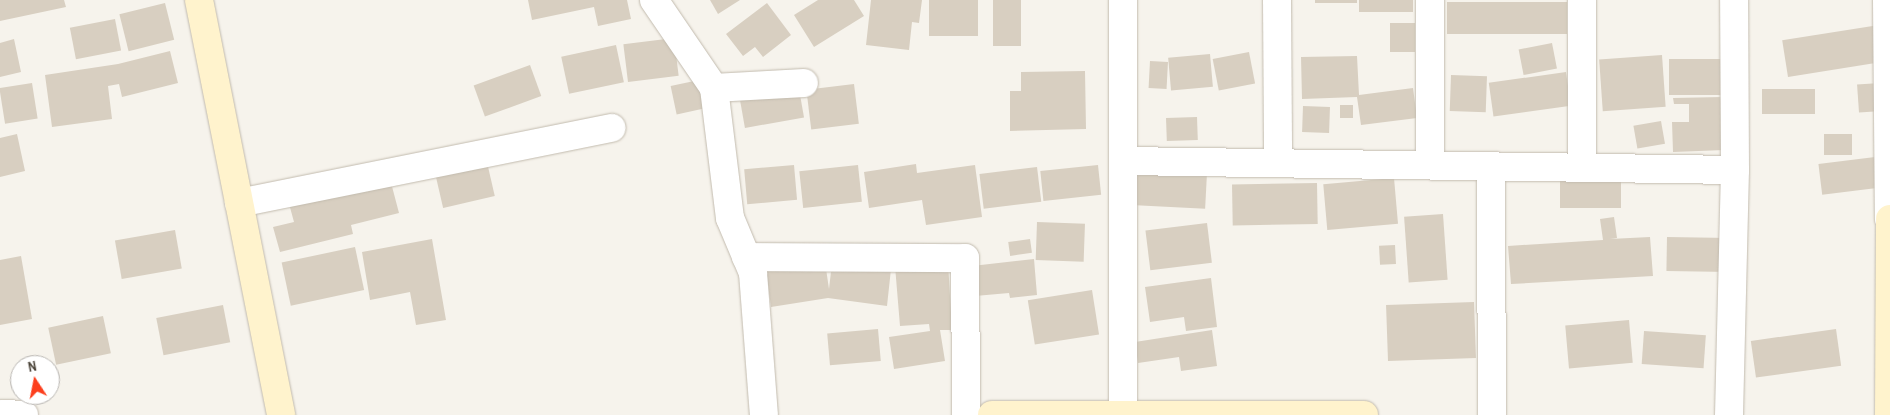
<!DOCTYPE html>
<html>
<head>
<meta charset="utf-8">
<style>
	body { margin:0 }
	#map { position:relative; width:1890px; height:415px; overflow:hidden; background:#f6f3ec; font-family:"Archivo Narrow",sans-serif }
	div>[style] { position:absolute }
	.building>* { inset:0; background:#d8cfc1; transform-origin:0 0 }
	.roads { filter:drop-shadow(0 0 1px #c2bbae) drop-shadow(0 0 1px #c2bbae) }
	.street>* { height:28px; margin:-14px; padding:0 14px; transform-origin:14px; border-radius:14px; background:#fff }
	.secondary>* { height:28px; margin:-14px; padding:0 14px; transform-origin:14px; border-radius:14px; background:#fff3cd }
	span { translate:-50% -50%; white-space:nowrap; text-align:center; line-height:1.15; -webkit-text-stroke:5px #fff; paint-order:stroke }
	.north { position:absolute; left:10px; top:355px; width:50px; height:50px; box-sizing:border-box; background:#fff; border:1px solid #b7b4b0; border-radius:50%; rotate:349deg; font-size:14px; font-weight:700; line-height:20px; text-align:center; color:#4b4439 }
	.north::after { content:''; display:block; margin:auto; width:18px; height:22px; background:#fc3f1d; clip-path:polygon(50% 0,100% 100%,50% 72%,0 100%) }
</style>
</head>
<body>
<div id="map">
	<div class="building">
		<i style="clip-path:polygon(0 0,64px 0,66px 7px,0 21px)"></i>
		<i style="clip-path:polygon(528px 0,627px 0,631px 19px,598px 26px,594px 7px,532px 20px)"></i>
		<i style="clip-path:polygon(710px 0,740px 0,718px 14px)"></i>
		<i style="clip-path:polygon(818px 0,854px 0,864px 16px,814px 47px,794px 15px)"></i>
		<i style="clip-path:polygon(871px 0,922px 0,919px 23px,912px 22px,909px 50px,866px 45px)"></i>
		<i style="left:929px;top:0;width:49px;height:36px"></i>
		<i style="left:993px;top:0;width:28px;height:46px"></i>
		<i style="left:1315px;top:0;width:42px;height:3px"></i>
		<i style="left:1359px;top:0;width:54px;height:12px"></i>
		<i style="left:1447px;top:2px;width:120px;height:32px"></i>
		<i style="left:165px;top:3px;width:38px;height:47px;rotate:76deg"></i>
		<i style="clip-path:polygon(767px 3px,791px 35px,763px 57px,755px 47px,743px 56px,726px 34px)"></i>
		<i style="left:115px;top:19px;width:32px;height:46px;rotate:79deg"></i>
		<i style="left:1390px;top:23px;width:25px;height:29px"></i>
		<i style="left:1879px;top:25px;width:37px;height:98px;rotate:81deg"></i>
		<i style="left:674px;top:38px;width:38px;height:51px;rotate:83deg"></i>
		<i style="clip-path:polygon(14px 39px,21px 72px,0 77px,0 43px)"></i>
		<i style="left:1552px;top:43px;width:26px;height:34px;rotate:79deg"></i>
		<i style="left:616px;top:45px;width:38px;height:56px;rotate:78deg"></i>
		<i style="clip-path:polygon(170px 51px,178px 83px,122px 97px,119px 84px,108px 86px,112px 119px,52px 127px,45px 75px,118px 64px)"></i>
		<i style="left:1249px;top:52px;width:32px;height:37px;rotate:79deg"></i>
		<i style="left:1210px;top:54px;width:33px;height:42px;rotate:85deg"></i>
		<i style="left:1662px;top:55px;width:52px;height:63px;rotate:86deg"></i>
		<i style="clip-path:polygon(1357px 56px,1359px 95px,1413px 88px,1417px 118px,1361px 125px,1357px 97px,1302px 99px,1301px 57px)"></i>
		<i style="left:1669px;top:59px;width:63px;height:36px"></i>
		<i style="left:1150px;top:61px;width:18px;height:27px;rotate:3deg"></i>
		<i style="left:530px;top:65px;width:33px;height:60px;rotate:70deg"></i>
		<i style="clip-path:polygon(1085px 71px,1086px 129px,1010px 131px,1010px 91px,1021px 91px,1021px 72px)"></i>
		<i style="left:1566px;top:72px;width:34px;height:78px;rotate:82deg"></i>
		<i style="left:1451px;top:75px;width:36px;height:36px;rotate:2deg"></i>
		<i style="left:699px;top:80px;width:29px;height:29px;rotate:78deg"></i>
		<i style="left:32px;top:83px;width:36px;height:33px;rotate:81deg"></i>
		<i style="left:1880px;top:83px;width:28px;height:23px;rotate:86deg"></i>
		<i style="left:854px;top:84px;width:40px;height:48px;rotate:83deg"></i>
		<i style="left:799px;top:89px;width:29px;height:60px;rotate:80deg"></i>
		<i style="left:1762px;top:89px;width:53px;height:25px"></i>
		<i style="clip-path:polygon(1722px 97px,1724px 150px,1673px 152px,1672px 122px,1689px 122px,1689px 104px,1674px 104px,1673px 98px)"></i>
		<i style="left:1340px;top:105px;width:13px;height:13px"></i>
		<i style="left:1303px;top:106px;width:27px;height:26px;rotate:2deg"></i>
		<i style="left:1197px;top:117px;width:23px;height:31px;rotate:88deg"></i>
		<i style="left:1661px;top:121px;width:23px;height:28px;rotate:80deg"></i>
		<i style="clip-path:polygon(17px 134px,25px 171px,0 177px,0 138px)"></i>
		<i style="left:1824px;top:134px;width:28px;height:21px"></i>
		<i style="left:1875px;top:157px;width:31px;height:57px;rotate:83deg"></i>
		<i style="left:486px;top:158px;width:39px;height:53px;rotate:77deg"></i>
		<i style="clip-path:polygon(916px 164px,917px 173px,975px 165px,982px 217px,926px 225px,922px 200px,869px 208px,864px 172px)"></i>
		<i style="left:794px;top:165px;width:35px;height:50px;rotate:85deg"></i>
		<i style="left:858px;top:165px;width:37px;height:59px;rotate:84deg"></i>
		<i style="left:1098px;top:165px;width:30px;height:58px;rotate:84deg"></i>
		<i style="left:1037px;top:167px;width:35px;height:58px;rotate:83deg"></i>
		<i style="left:1133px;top:171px;width:74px;height:34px;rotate:3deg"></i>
		<i style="clip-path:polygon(389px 175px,399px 213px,351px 225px,353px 234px,280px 252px,273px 227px,294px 222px,288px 200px)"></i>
		<i style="left:1394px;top:178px;width:46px;height:71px;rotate:85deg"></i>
		<i style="left:1560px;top:178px;width:61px;height:30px"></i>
		<i style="left:1317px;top:183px;width:41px;height:85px;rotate:89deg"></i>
		<i style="left:1443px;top:214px;width:66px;height:39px;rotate:86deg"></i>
		<i style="clip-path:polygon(1614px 217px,1617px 238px,1610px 239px,1650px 237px,1653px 276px,1511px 284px,1508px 246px,1603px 240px,1600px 219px)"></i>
		<i style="left:1037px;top:222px;width:48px;height:38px;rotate:2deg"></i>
		<i style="left:1207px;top:223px;width:40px;height:62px;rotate:83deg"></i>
		<i style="left:175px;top:230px;width:39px;height:61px;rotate:80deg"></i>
		<i style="left:1667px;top:237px;width:63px;height:34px;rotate:1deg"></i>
		<i style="clip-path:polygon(432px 239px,446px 320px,416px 325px,410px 292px,370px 300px,362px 252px)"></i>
		<i style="left:1030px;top:239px;width:14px;height:22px;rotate:82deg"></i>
		<i style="left:1395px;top:245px;width:19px;height:16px;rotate:87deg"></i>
		<i style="left:355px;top:247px;width:44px;height:75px;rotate:78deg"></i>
		<i style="clip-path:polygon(21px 256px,32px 319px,0 325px,0 260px)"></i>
		<i style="clip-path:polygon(1034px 259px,1037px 295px,1010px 298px,1009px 293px,975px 296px,972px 266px)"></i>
		<i style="clip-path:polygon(825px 262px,829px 289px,832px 263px,891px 269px,887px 306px,828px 298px,771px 307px,766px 270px)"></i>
		<i style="clip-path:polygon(948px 262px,952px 330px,940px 330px,945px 361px,894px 369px,889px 337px,930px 331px,929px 324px,900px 326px,895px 266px)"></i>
		<i style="clip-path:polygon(1211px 278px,1217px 327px,1186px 331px,1184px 317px,1150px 322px,1145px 287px)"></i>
		<i style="left:1092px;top:290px;width:45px;height:65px;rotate:81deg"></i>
		<i style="left:1474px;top:302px;width:56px;height:88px;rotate:88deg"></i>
		<i style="left:223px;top:305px;width:38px;height:68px;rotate:79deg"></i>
		<i style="left:103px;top:316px;width:38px;height:56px;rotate:78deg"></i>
		<i style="left:1629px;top:320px;width:43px;height:64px;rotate:85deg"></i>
		<i style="left:878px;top:329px;width:32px;height:51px;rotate:85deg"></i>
		<i style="left:1836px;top:329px;width:37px;height:86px;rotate:82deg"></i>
		<i style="clip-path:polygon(1212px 330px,1217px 366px,1181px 371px,1179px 357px,1138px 363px,1135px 342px)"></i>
		<i style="left:1644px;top:331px;width:62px;height:33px;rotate:4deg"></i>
	</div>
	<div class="roads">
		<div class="street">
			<i style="left:654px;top:0;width:107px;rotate:55.7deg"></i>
			<i style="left:714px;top:88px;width:131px;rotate:83deg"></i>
			<i style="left:730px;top:218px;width:60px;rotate:67.3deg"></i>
			<i style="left:753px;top:273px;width:142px;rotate:85.6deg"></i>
			<i style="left:1123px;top:0;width:413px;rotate:90deg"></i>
			<i style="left:1277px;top:0;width:161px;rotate:89.6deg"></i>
			<i style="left:1430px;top:0;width:165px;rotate:90deg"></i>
			<i style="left:1582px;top:0;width:167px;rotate:90deg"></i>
			<i style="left:1887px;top:0;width:219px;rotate:89.5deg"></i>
			<i style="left:714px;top:88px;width:90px;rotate:-3.2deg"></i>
			<i style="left:1123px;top:161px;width:612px;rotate:0.84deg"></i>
			<i style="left:1491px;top:166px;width:249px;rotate:89.8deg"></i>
			<i style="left:239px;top:203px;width:380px;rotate:-11.4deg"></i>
			<i style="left:746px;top:257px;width:219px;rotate:0.3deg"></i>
			<i style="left:965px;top:258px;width:157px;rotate:89.6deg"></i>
			<i style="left:0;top:414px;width:24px;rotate:2deg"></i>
			<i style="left:1729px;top:415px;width:245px;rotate:-88.6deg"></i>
			<i style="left:1735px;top:170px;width:170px;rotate:-90.3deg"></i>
		</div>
		<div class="secondary">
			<i style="left:199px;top:0;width:423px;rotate:78.8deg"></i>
			<i style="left:992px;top:415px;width:372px"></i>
			<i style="left:1889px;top:415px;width:196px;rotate:-89.7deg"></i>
		</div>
	</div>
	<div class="north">N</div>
</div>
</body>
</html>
